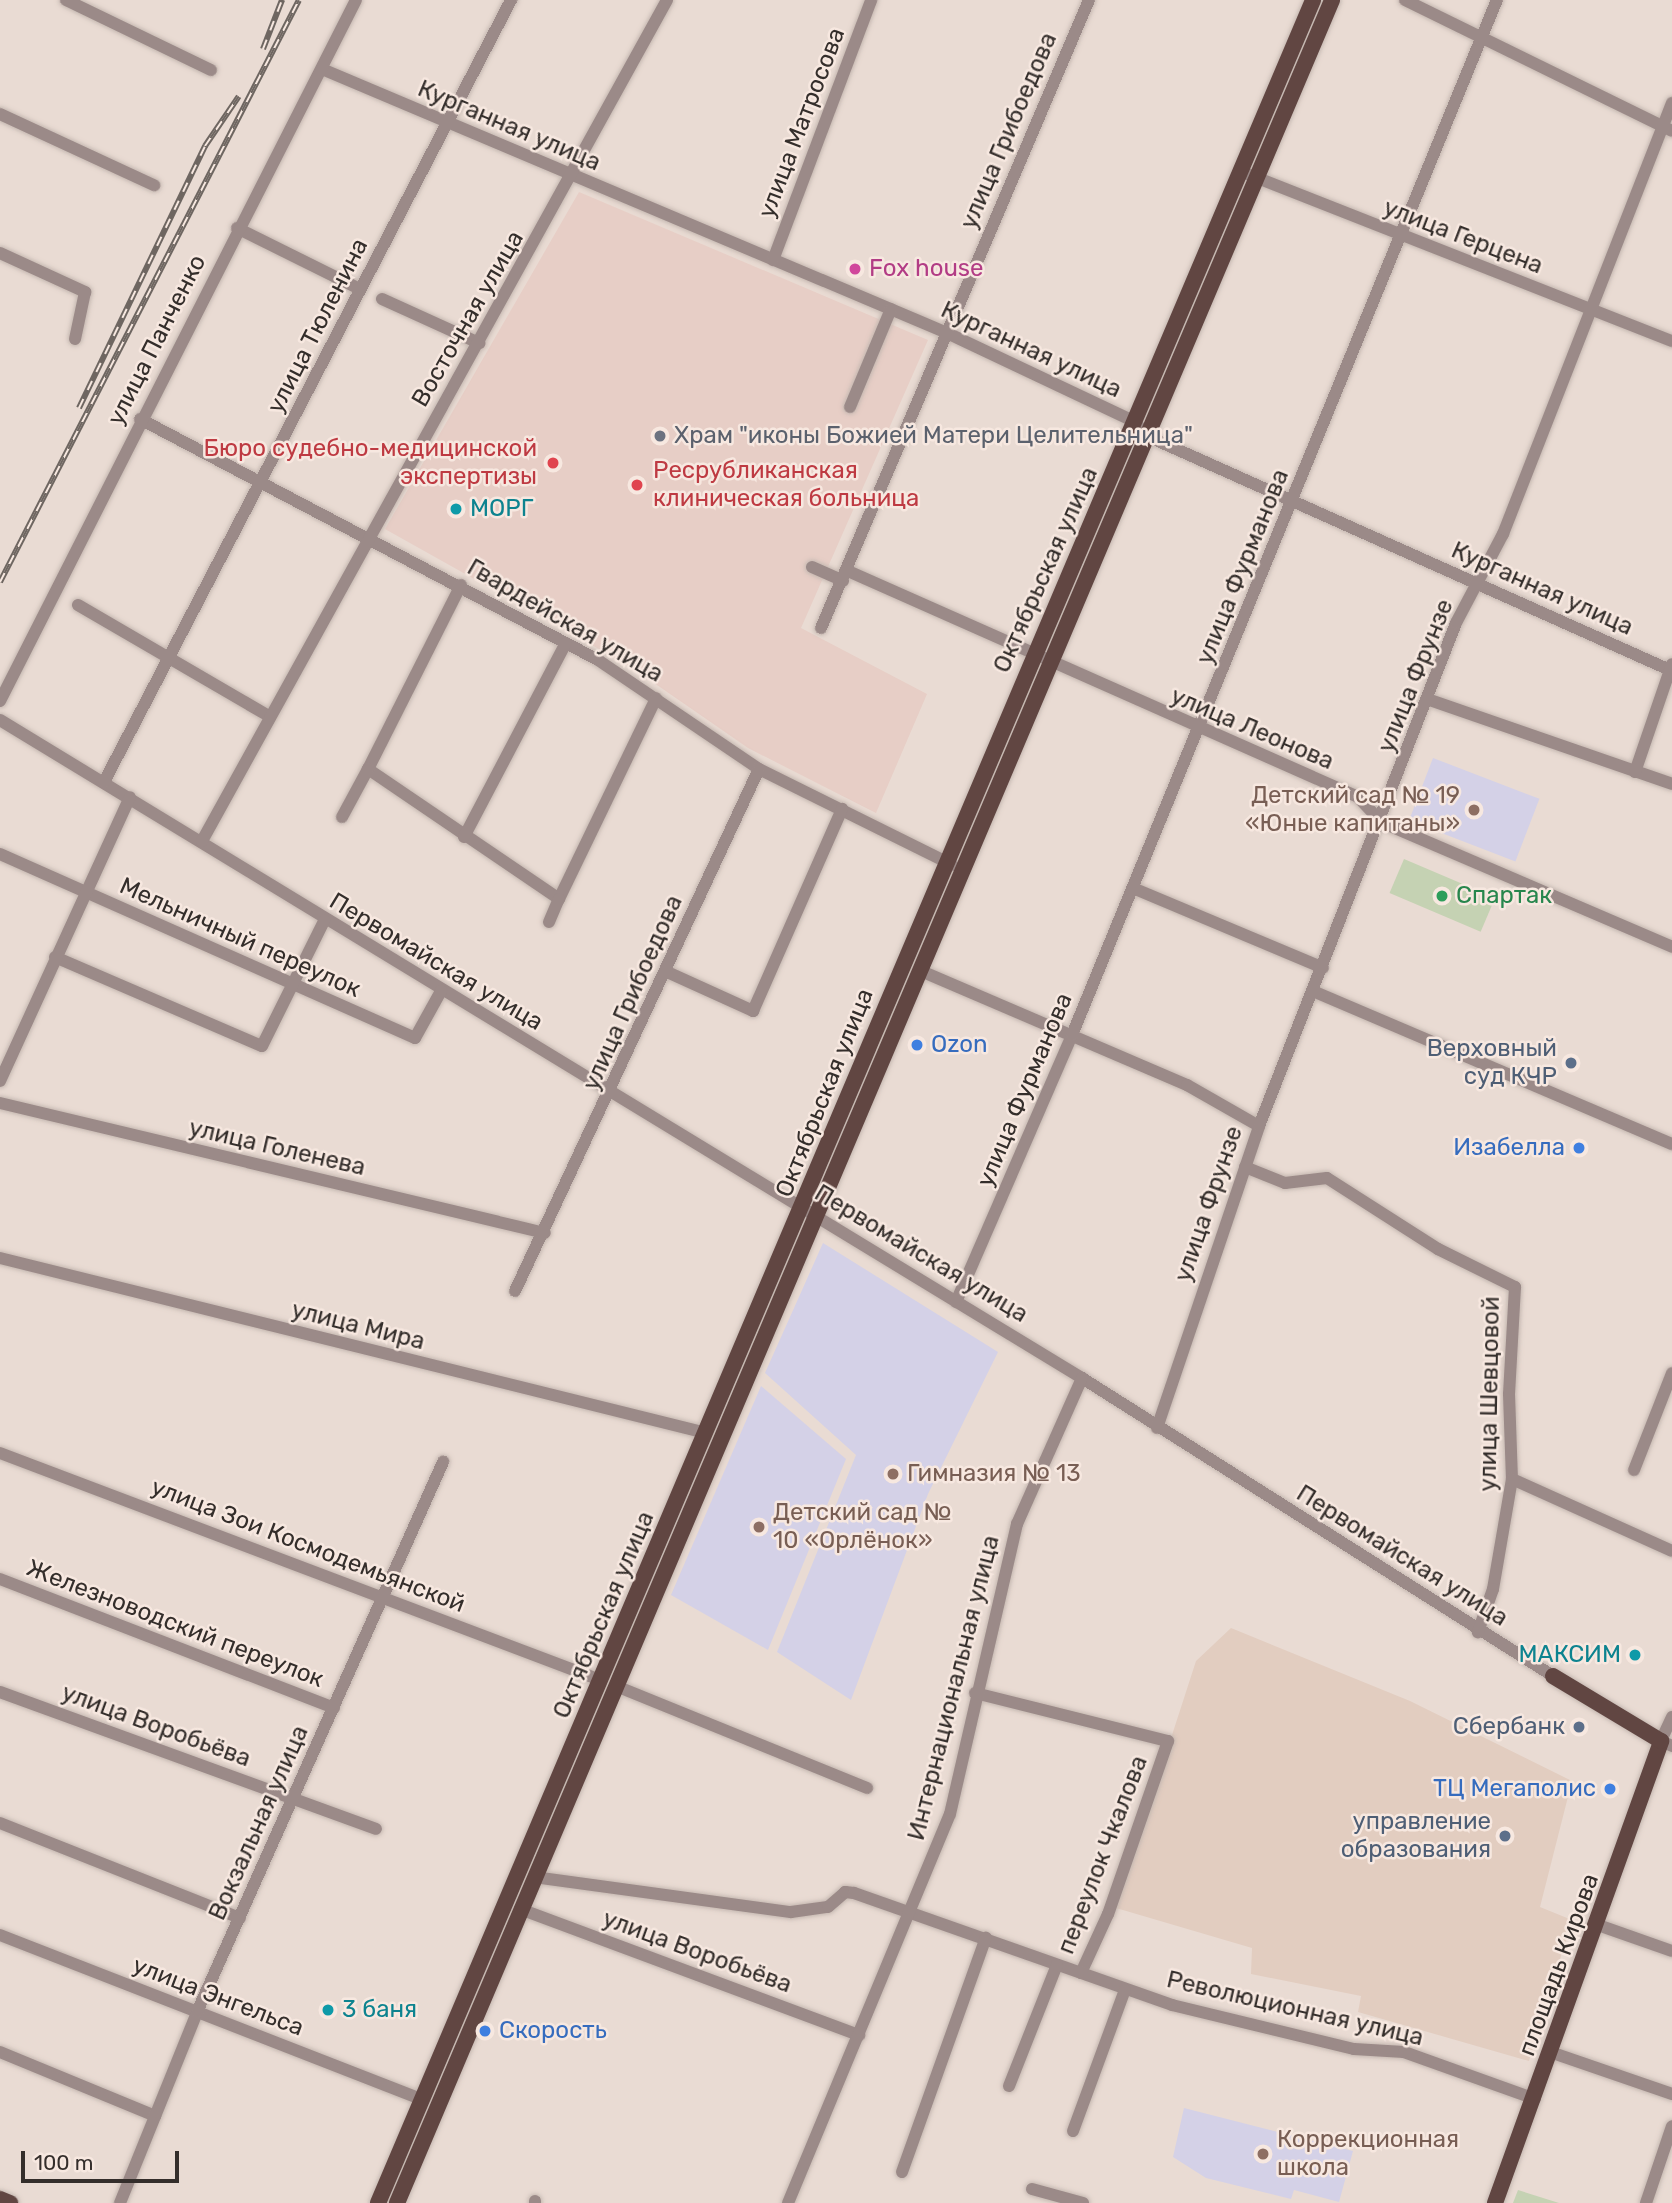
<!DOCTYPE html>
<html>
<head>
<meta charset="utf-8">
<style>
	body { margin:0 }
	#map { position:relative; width:1672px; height:2203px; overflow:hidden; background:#e9dbd3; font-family:Rubik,sans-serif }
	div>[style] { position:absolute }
	.built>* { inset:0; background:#e2cdc0 }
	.education>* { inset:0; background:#d4d1e7; transform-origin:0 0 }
	.medical>* { inset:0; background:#e7cec6 }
	.green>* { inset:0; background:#c5d2b3; transform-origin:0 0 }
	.roads { filter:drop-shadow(0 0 2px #c5b8b1) drop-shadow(0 0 2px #c5b8b1) }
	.minor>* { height:12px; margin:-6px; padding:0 6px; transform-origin:6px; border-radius:6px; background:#9b8a88 }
	.major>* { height:16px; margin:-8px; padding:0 8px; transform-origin:8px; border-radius:8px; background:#614642 }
	.rail>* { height:6px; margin-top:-3px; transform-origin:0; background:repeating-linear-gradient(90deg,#f7e8e0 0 10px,#6e6661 0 20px); box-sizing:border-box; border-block:2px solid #6e6661 }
	.dots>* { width:19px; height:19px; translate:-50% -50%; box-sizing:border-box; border:4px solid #f7e8e0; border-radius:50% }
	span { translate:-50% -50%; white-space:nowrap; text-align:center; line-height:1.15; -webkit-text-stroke:5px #f7e8e0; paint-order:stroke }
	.street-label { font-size:24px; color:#342e2b }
	.hotel-label { font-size:24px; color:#b23c85 }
	.left { translate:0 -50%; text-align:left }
	.worship-label { font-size:24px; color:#5b616d }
	.health-label { font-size:24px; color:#be3a42 }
	.right { translate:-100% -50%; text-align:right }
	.culture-label { font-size:24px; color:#0d838f }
	.education-label { font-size:24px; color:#785e54 }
	.leisure-label { font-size:24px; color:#27864d }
	.shop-label { font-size:24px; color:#366cbe }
	.service-label { font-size:24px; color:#4e5e75 }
	.scale { position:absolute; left:21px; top:2151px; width:158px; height:32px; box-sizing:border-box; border:4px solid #342e2b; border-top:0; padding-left:9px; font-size:21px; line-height:24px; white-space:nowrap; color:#342e2b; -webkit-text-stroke:5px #f7e8e0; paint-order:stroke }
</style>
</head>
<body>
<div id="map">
	<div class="built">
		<i style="clip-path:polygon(1231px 1628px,1410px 1701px,1572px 1781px,1540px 1907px,1572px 1920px,1529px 2061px,1358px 2012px,1361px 1996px,1251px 1974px,1252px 1948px,1116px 1908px,1196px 1661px)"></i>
	</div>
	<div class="education">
		<i style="left:1433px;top:758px;width:114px;height:67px;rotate:21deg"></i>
		<i style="clip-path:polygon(823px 1243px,998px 1352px,928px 1494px,851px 1700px,777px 1652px,856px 1455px,765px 1373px)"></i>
		<i style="clip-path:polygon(761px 1386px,846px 1459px,768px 1650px,671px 1595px)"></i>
		<i style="clip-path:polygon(1184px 2108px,1353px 2151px,1339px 2202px,1294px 2190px,1291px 2199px,1206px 2178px,1173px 2157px)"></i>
	</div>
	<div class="medical">
		<i style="clip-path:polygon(579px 192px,928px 340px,801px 628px,927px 694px,876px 813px,748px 748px,631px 667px,385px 529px)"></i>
	</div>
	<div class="green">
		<i style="left:1404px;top:859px;width:99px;height:37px;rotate:23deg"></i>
		<i style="clip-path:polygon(1518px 2190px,1559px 2203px,1513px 2203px)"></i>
	</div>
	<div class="roads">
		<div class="minor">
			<i style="left:66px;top:0;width:161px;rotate:25.8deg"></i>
			<i style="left:1405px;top:0;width:297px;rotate:26.1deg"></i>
			<i style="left:322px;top:69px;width:676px;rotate:22.89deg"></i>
			<i style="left:945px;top:332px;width:210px;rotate:25.3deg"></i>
			<i style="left:1135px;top:422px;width:18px;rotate:49deg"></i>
			<i style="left:1147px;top:436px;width:575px;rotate:24.11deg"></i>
			<i style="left:0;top:114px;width:170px;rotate:24.8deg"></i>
			<i style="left:1240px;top:171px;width:464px;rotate:21.5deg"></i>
			<i style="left:237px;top:228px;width:137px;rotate:26.4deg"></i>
			<i style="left:0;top:253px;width:94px;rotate:24.6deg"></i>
			<i style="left:85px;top:292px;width:48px;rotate:102deg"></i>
			<i style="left:773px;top:260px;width:278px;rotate:-69.3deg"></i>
			<i style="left:382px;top:299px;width:107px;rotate:24.4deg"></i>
			<i style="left:850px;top:407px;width:106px;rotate:-67.3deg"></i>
			<i style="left:140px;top:419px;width:518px;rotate:27.75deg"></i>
			<i style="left:598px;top:660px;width:194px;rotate:34.1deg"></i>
			<i style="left:759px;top:769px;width:216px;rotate:26.4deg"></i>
			<i style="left:812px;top:567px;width:34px;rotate:24deg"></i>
			<i style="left:848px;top:571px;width:558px;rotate:23.9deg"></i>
			<i style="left:1358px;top:797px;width:34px;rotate:47deg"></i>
			<i style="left:1381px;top:822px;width:317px;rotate:23.2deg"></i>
			<i style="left:461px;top:585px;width:206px;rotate:116.8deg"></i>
			<i style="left:368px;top:769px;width:231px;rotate:34.2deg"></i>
			<i style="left:559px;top:899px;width:223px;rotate:-64.2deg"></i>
			<i style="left:78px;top:605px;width:221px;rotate:30.2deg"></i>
			<i style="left:821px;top:628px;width:683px;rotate:-66.89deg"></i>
			<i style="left:1427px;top:699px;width:259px;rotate:19.1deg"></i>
			<i style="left:0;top:701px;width:786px;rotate:-63.08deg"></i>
			<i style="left:0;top:720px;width:1266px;rotate:31.31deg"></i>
			<i style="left:1082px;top:1378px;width:557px;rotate:32.32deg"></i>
			<i style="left:1635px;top:772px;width:114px;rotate:-71.1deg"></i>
			<i style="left:104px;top:782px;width:882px;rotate:-62.5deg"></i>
			<i style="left:342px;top:817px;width:55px;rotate:-61.6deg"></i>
			<i style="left:464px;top:837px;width:219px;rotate:-62.3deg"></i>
			<i style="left:202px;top:841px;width:961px;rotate:-61.06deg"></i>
			<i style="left:0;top:854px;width:454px;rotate:23.9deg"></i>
			<i style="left:415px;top:1038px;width:54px;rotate:-61deg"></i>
			<i style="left:1133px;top:888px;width:206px;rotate:22.8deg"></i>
			<i style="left:549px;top:922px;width:25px;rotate:-67deg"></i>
			<i style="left:55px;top:957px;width:225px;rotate:23.3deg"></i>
			<i style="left:262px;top:1046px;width:140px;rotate:-63.6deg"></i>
			<i style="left:665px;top:971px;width:97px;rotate:24.4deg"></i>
			<i style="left:753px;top:1011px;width:221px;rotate:-66.2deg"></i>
			<i style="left:921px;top:971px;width:289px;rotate:23.2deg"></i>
			<i style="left:1187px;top:1085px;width:83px;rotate:29.7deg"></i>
			<i style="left:1313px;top:991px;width:390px;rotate:23.1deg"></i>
			<i style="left:0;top:1081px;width:312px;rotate:-65.4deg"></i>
			<i style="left:0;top:1103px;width:560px;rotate:13.42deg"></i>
			<i style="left:1245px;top:1167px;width:43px;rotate:21.8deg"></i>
			<i style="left:1285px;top:1183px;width:42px;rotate:-6.8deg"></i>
			<i style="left:1327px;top:1178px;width:132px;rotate:32.6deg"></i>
			<i style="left:1438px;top:1249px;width:86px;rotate:26.3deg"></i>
			<i style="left:1515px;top:1287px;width:107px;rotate:93.2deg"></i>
			<i style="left:1509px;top:1394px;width:85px;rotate:88deg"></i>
			<i style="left:1512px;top:1479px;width:112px;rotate:99.8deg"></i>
			<i style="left:1493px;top:1589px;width:46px;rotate:109.2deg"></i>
			<i style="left:0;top:1258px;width:727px;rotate:13.92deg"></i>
			<i style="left:515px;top:1291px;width:576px;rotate:-64.95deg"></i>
			<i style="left:956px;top:1302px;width:291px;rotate:-66.5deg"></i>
			<i style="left:1072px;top:1035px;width:1119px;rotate:-67.68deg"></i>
			<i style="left:1157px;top:1428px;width:319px;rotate:-71.3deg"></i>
			<i style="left:1259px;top:1126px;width:540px;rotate:-68.61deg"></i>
			<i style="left:1456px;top:623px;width:101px;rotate:-62.2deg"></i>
			<i style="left:1503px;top:534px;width:463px;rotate:-68.6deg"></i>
			<i style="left:0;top:1453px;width:642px;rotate:20.72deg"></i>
			<i style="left:1634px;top:1470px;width:104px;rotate:-68.6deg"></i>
			<i style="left:1512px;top:1479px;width:175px;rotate:24.2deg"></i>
			<i style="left:0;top:1579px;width:358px;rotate:21.1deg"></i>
			<i style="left:616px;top:1686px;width:271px;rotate:22.1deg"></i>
			<i style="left:0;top:1692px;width:400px;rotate:20deg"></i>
			<i style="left:975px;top:1693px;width:199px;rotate:14deg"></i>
			<i style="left:1168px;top:1741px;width:183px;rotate:109.1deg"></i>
			<i style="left:1108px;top:1914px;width:65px;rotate:114.6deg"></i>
			<i style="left:1672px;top:1717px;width:26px;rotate:115deg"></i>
			<i style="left:1661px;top:1741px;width:12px;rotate:24deg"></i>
			<i style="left:0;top:1823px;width:258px;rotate:21.6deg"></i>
			<i style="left:534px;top:1877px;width:259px;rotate:7.8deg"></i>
			<i style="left:791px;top:1912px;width:37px;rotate:-8deg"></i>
			<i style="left:828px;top:1907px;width:23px;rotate:-41deg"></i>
			<i style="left:845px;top:1892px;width:9px;rotate:6deg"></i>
			<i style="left:854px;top:1893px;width:337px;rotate:19.4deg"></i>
			<i style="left:1172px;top:2005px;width:187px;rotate:13.6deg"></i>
			<i style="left:1354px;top:2049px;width:50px;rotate:3.4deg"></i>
			<i style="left:1404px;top:2052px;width:139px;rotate:19.7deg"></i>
			<i style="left:520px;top:1909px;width:362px;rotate:20.4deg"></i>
			<i style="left:1598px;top:1925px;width:78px;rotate:19.4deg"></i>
			<i style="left:0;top:1935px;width:452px;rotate:21.3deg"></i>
			<i style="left:0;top:2052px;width:168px;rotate:22.4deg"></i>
			<i style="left:1553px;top:2053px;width:126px;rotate:19deg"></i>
			<i style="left:1009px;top:2086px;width:130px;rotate:-68.4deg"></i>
			<i style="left:1073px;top:2131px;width:150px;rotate:-69.8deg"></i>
			<i style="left:902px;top:2172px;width:249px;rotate:-70.3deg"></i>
			<i style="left:1032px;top:2189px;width:53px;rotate:15.4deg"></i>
			<i style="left:120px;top:2203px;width:206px;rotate:-68deg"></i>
			<i style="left:197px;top:2012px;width:603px;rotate:-65.9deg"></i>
			<i style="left:535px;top:2203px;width:2px;rotate:-90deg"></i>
			<i style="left:788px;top:2203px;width:421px;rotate:-67.4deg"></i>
			<i style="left:950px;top:1814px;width:298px;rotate:-77deg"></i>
			<i style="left:1017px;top:1524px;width:160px;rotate:-66deg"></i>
			<i style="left:1646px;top:2203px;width:81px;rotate:-71.3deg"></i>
		</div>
		<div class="major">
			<i style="left:0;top:2199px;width:11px;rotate:22deg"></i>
			<i style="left:378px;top:2203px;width:2393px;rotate:-67deg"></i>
			<i style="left:397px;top:2203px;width:2393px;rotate:-67deg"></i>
			<i style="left:1495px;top:2203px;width:491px;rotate:-70.2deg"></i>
			<i style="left:1661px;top:1741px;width:126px;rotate:-149deg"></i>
		</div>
	</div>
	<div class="rail">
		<i style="left:263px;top:49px;width:53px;rotate:-68.8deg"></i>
		<i style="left:79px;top:408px;width:291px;rotate:-64.3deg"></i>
		<i style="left:205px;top:146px;width:60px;rotate:-55.8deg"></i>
		<i style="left:0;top:582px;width:654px;rotate:-62.81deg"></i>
	</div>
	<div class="dots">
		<i style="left:855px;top:269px;background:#d1479c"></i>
		<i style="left:660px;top:436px;background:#6b7280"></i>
		<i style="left:553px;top:463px;background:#e0444e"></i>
		<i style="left:637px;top:485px;background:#e0444e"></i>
		<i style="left:456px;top:509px;background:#0f9aa8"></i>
		<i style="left:1474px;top:810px;background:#8d6e63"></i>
		<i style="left:1442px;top:896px;background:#2e9e5b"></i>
		<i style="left:917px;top:1045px;background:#3f7fe0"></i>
		<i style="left:1571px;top:1063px;background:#5c6f8a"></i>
		<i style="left:1579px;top:1148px;background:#3f7fe0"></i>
		<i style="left:893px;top:1474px;background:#8d6e63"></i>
		<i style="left:759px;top:1527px;background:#8d6e63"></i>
		<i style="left:1635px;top:1655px;background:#0f9aa8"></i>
		<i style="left:1579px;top:1727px;background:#5c6f8a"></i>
		<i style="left:1610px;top:1789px;background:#3f7fe0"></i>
		<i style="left:1505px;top:1836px;background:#5c6f8a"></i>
		<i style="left:328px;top:2010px;background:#0f9aa8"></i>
		<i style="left:485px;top:2031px;background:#3f7fe0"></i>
		<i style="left:1263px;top:2154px;background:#8d6e63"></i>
	</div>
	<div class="street-label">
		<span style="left:802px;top:123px;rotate:-69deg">улица Матросова</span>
		<span style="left:509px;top:126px;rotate:23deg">Курганная улица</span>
		<span style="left:1009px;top:131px;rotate:-67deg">улица Грибоедова</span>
		<span style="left:1463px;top:237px;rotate:21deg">улица Герцена</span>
		<span style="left:468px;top:319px;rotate:-60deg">Восточная улица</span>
		<span style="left:318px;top:326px;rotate:-63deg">улица Тюленина</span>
		<span style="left:157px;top:340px;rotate:-63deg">улица Панченко</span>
		<span style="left:1031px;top:350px;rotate:25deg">Курганная улица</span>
		<span style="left:1243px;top:567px;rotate:-68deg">улица Фурманова</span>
		<span style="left:1046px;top:570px;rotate:-66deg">Октябрьская улица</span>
		<span style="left:1542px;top:589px;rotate:24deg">Курганная улица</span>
		<span style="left:565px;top:621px;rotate:30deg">Гвардейская улица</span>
		<span style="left:1416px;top:676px;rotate:-68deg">улица Фрунзе</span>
		<span style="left:1252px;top:729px;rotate:23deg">улица Леонова</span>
		<span style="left:240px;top:938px;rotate:24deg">Мельничный переулок</span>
		<span style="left:436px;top:962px;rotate:31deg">Первомайская улица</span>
		<span style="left:633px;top:993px;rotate:-66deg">улица Грибоедова</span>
		<span style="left:1025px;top:1090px;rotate:-67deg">улица Фурманова</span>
		<span style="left:825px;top:1093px;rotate:-68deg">Октябрьская улица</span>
		<span style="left:277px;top:1148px;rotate:13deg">улица Голенева</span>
		<span style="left:1209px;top:1204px;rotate:-71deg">улица Фрунзе</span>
		<span style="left:921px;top:1254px;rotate:31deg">Первомайская улица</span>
		<span style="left:358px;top:1326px;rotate:14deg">улица Мира</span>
		<span style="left:1490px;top:1394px;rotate:-89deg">улица Шевцовой</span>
		<span style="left:308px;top:1546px;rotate:21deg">улица Зои Космодемьянской</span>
		<span style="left:1402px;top:1556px;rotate:32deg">Первомайская улица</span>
		<span style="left:604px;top:1615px;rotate:-67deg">Октябрьская улица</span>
		<span style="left:175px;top:1624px;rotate:21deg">Железноводский переулок</span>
		<span style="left:954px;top:1688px;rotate:-76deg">Интернациональная улица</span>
		<span style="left:156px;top:1726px;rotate:20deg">улица Воробьёва</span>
		<span style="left:259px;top:1823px;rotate:-66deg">Вокзальная улица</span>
		<span style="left:1103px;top:1855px;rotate:-69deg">переулок Чкалова</span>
		<span style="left:697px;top:1952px;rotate:20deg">улица Воробьёва</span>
		<span style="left:1559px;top:1965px;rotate:-70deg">площадь Кирова</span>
		<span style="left:218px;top:1997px;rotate:21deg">улица Энгельса</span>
		<span style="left:1295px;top:2009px;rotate:13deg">Революционная улица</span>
	</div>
	<div class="hotel-label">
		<span class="left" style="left:869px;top:269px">Fox house</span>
	</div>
	<div class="worship-label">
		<span class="left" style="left:674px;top:436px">Храм "иконы Божией Матери Целительница"</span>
	</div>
	<div class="health-label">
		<span class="right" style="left:537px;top:463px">Бюро судебно-медицинской<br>экспертизы</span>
		<span class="left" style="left:653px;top:485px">Ресрубликанская<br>клиническая больница</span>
	</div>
	<div class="culture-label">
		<span class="left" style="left:470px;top:509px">МОРГ</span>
		<span class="right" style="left:1621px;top:1655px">МАКСИМ</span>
		<span class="left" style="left:342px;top:2010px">3 баня</span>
	</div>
	<div class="education-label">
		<span class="right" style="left:1460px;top:810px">Детский сад № 19<br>«Юные капитаны»</span>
		<span class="left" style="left:907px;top:1474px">Гимназия № 13</span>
		<span class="left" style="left:773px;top:1527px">Детский сад №<br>10 «Орлёнок»</span>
		<span class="left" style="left:1277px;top:2154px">Коррекционная<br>школа</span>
	</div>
	<div class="leisure-label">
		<span class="left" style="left:1456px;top:896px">Спартак</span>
	</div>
	<div class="shop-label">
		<span class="left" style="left:931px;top:1045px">Ozon</span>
		<span class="right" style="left:1565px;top:1148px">Изабелла</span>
		<span class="right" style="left:1596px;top:1789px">ТЦ Мегаполис</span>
		<span class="left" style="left:499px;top:2031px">Скорость</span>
	</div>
	<div class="service-label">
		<span class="right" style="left:1557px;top:1063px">Верховный<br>суд КЧР</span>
		<span class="right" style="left:1565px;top:1727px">Сбербанк</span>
		<span class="right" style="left:1491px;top:1836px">управление<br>образования</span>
	</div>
	<div class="scale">100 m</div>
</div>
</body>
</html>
